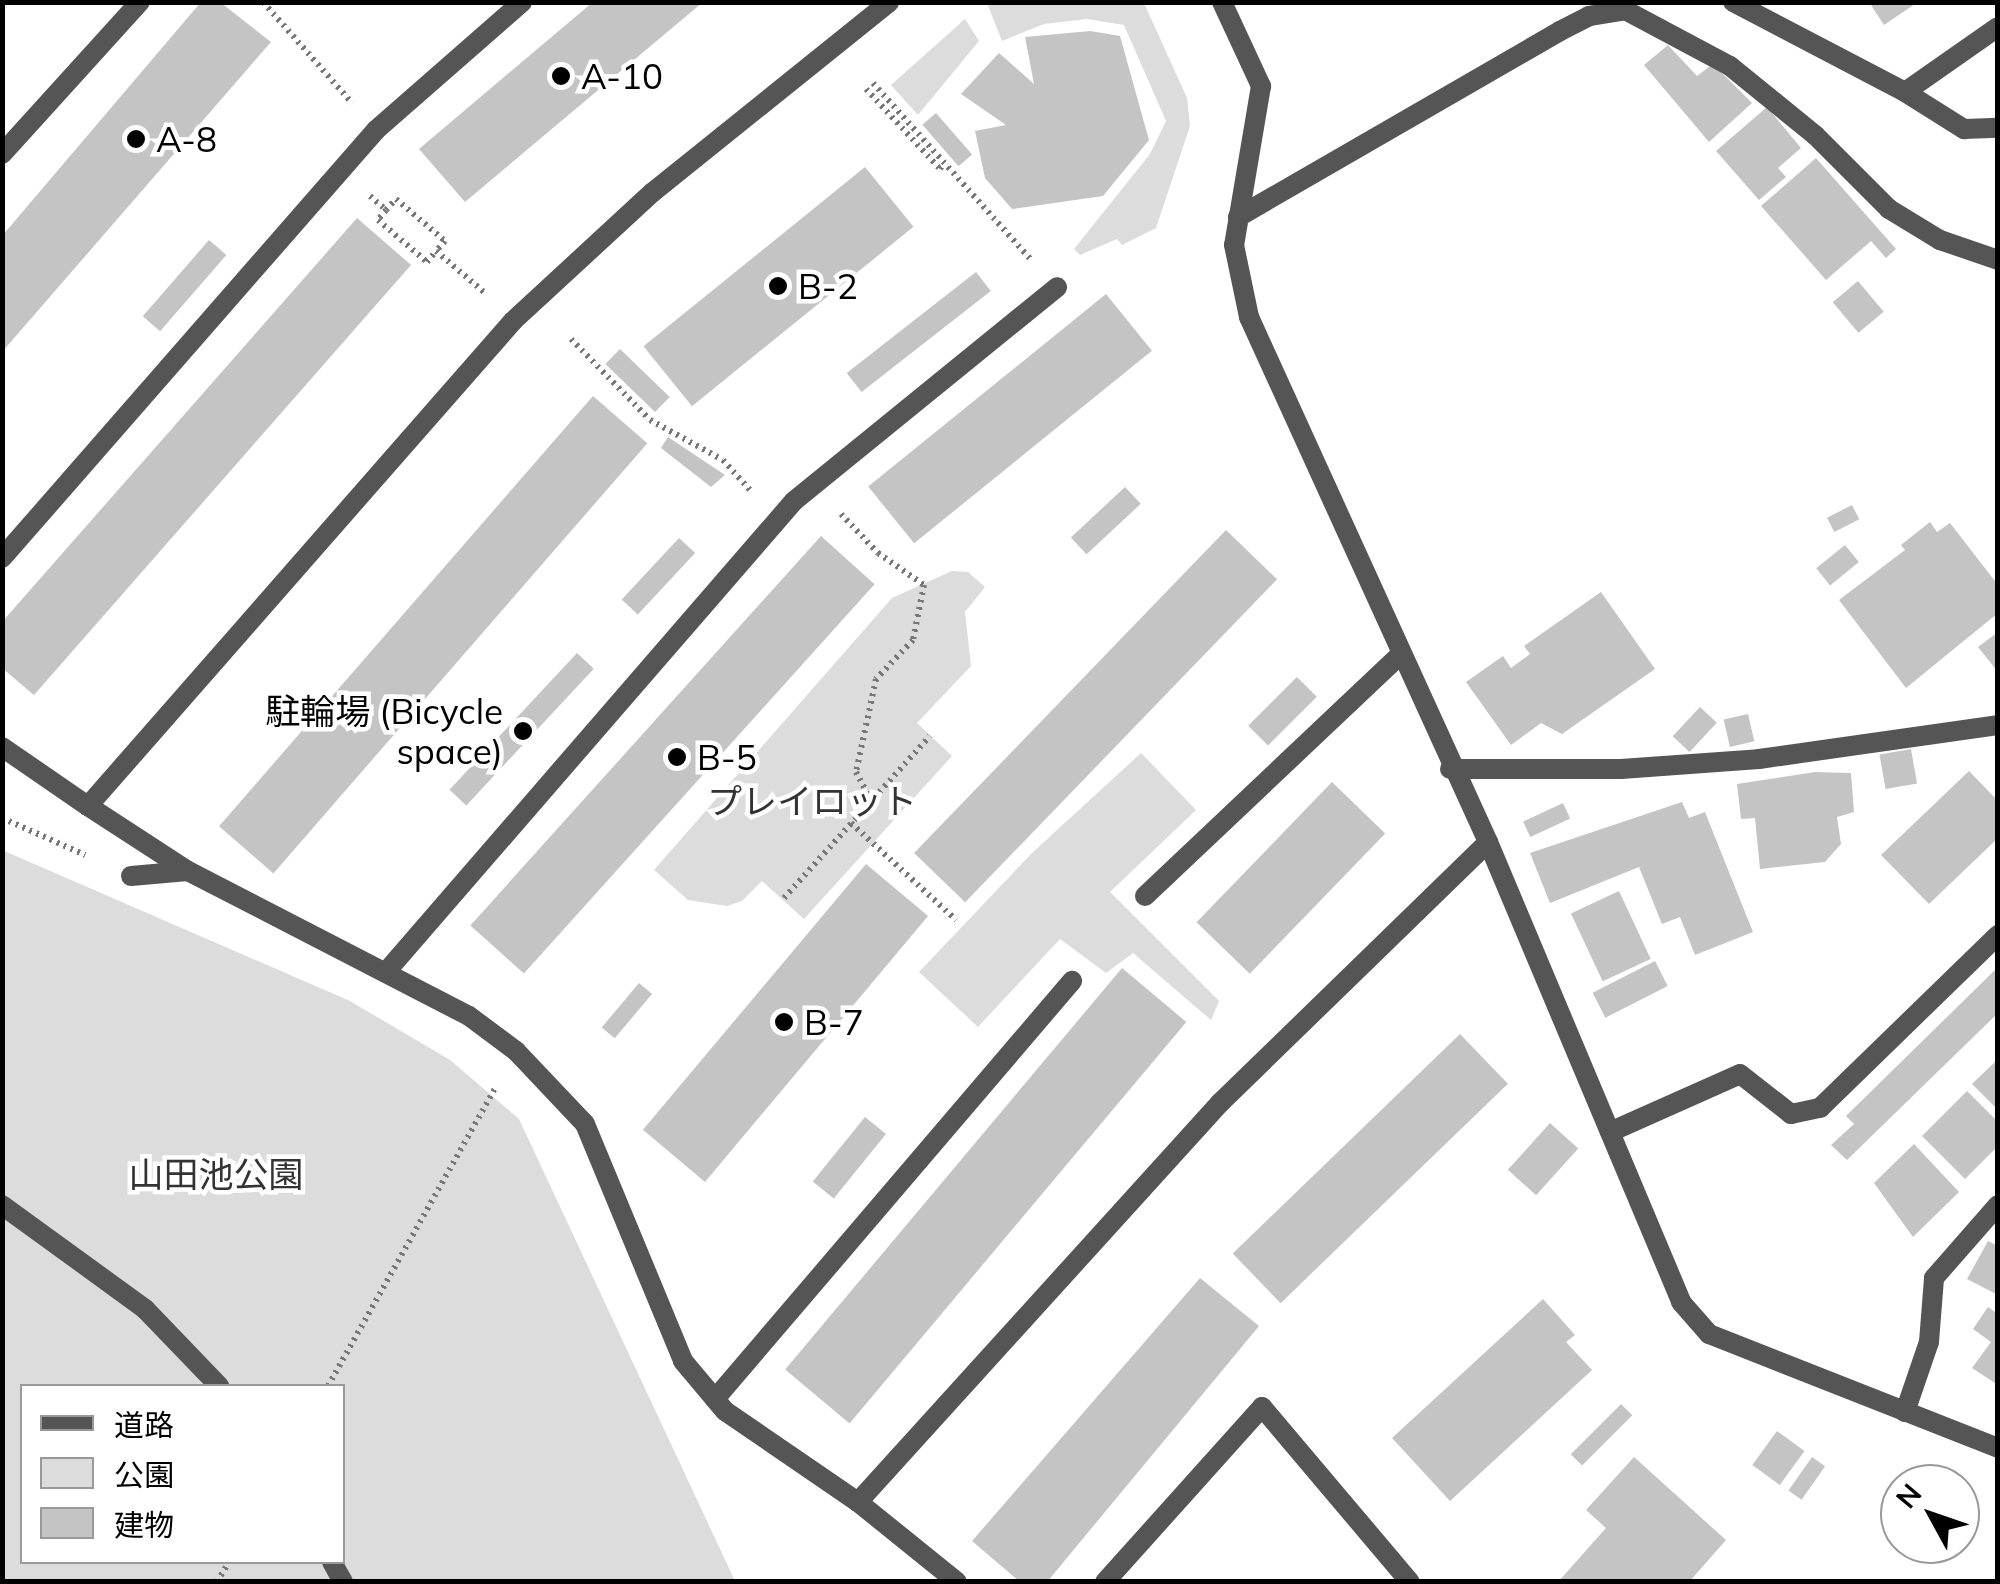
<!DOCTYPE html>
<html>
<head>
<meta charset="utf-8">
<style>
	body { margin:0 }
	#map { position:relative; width:2000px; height:1584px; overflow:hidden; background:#fff; font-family:Mulish,"Noto Sans JP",sans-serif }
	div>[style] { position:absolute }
	.green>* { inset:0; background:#dcdcdc }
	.building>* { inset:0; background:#c4c4c4; transform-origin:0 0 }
	.path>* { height:6px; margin-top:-3px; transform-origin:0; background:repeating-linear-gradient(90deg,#777 0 2.5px,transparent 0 7.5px) }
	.service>* { height:20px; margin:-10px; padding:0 10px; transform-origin:10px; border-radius:10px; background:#555 }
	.pedestrian>* { height:20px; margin:-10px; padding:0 10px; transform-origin:10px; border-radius:10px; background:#555 }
	.minor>* { height:20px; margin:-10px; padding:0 10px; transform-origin:10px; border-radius:10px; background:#555 }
	.tertiary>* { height:20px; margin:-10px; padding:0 10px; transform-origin:10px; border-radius:10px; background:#555 }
	.dots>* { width:28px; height:28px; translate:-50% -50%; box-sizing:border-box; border:5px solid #fff; border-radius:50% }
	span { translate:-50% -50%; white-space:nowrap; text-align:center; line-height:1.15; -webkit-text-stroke:9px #fff; paint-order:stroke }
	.poi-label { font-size:35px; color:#000 }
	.left { translate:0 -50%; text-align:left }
	.right { translate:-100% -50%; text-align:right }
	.park-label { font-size:35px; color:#333 }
	.frame { position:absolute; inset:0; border:5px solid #000; pointer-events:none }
	.legend { position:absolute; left:20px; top:1384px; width:325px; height:180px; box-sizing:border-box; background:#fff; border:2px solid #999; margin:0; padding:12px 18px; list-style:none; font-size:30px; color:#000 }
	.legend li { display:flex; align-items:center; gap:20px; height:50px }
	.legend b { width:50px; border:2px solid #999 }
	.north { position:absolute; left:1880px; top:1464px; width:100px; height:100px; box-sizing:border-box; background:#fff; border:2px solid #999; border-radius:50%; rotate:310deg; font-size:28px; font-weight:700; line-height:40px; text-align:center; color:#000 }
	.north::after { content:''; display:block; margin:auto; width:35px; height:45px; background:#000; clip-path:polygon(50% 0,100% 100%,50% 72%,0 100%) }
</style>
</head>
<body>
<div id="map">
	<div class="green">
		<i style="clip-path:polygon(987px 3px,1144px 3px,1187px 98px,1190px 126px,1156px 228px,1122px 245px,1117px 239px,1080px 255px,1074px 249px,1150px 154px,1166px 121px,1124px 25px,1087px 19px,1044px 24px,1002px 41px)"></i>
		<i style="clip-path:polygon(965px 19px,979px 41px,918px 115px,891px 85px)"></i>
		<i style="clip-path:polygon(952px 571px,968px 572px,985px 587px,965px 612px,971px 666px,917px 723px,952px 756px,804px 919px,762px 881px,742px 901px,727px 906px,688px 900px,654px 870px,892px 598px)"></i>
		<i style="clip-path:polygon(1141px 753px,1196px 810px,1110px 892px,1219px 1001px,1211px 1020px,1133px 953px,1106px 973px,1060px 939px,978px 1027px,919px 972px,1032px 853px)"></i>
		<i style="clip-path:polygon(evenodd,2px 850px,350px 1001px,450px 1060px,519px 1119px,735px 1581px,3px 1581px,2px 850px,22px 1386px,342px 1386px,342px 1562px,22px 1562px,22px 1386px)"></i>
	</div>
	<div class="building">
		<i style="clip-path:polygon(201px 2px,220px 2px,271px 42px,2px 352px,2px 236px)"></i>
		<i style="clip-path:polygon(593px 2px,703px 2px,465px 202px,419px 149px)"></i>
		<i style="clip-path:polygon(1869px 2px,1918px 2px,1884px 25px)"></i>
		<i style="clip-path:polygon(1090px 31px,1120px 36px,1149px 140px,1103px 196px,1012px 209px,985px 178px,975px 131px,1006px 125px,961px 94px,999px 53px,1034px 84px,1025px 37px)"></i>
		<i style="clip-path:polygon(1668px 45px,1697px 76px,1713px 64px,1752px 103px,1709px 142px,1644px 65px)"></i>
		<i style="clip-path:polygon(1767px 107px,1801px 148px,1778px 168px,1786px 177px,1759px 200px,1716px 151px)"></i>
		<i style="left:936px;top:113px;width:55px;height:18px;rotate:49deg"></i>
		<i style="clip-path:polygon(1816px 158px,1896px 249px,1886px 258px,1871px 241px,1826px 280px,1761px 206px)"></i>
		<i style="left:865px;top:167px;width:77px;height:285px;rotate:51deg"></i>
		<i style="clip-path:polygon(357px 218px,411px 265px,34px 695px,2px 668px,2px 622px)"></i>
		<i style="left:209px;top:240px;width:23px;height:101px;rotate:41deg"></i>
		<i style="left:976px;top:272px;width:24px;height:164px;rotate:52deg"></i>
		<i style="left:1858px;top:281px;width:40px;height:33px;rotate:50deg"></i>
		<i style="left:1106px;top:294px;width:73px;height:306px;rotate:51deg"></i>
		<i style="left:620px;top:349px;width:69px;height:21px;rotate:44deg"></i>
		<i style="left:593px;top:396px;width:72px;height:570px;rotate:41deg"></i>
		<i style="clip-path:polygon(668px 437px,725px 475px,711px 487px,661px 448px)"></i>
		<i style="left:1125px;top:487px;width:23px;height:74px;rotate:47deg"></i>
		<i style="left:1852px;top:505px;width:16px;height:28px;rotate:63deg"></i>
		<i style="clip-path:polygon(1930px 522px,1937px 532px,1950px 523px,1998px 585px,1998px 613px,1906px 688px,1839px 600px,1905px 550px,1901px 545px)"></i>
		<i style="left:1226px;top:530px;width:71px;height:449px;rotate:44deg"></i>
		<i style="left:821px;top:536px;width:72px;height:524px;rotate:42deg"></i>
		<i style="left:679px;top:538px;width:22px;height:84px;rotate:43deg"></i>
		<i style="left:1845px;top:545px;width:22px;height:37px;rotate:51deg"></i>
		<i style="clip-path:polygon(1601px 592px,1655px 669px,1562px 734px,1541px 723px,1511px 745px,1466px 682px,1503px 656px,1511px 668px,1530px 654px,1524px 646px)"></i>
		<i style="clip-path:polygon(1998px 632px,1998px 672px,1978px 647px)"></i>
		<i style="left:577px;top:653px;width:23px;height:187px;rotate:43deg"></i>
		<i style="left:1297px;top:677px;width:28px;height:69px;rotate:45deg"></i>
		<i style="left:1700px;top:707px;width:23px;height:40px;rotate:43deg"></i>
		<i style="left:1748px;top:714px;width:28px;height:25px;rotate:77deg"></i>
		<i style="left:1911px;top:749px;width:35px;height:32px;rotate:80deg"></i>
		<i style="clip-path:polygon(1969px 771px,1998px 801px,1998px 838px,1929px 904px,1881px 855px)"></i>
		<i style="clip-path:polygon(1815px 772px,1851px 773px,1854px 812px,1837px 817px,1841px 844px,1825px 862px,1760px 869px,1755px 818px,1741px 819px,1737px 784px)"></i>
		<i style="left:1332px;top:782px;width:74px;height:195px;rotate:44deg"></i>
		<i style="clip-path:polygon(1682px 802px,1689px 818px,1705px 812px,1753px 932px,1695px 955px,1680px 917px,1662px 924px,1639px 867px,1550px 903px,1530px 853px)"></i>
		<i style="left:1563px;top:803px;width:17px;height:44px;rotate:65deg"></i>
		<i style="left:866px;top:864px;width:81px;height:347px;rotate:40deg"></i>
		<i style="left:1619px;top:891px;width:75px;height:53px;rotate:65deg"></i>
		<i style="left:1655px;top:961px;width:28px;height:70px;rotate:63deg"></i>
		<i style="clip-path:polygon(1998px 967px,1998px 1013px,1847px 1160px,1831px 1145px,1854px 1124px,1846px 1116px)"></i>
		<i style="left:1122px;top:968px;width:84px;height:524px;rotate:40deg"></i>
		<i style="left:639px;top:983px;width:17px;height:58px;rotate:40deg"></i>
		<i style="left:1460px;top:1034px;width:69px;height:316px;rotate:46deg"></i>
		<i style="clip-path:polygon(1998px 1059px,1998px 1110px,1972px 1084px)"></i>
		<i style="clip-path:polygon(1967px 1091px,1998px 1122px,1998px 1146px,1965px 1179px,1922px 1136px)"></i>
		<i style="left:865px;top:1117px;width:27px;height:83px;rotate:39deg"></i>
		<i style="left:1550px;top:1123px;width:38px;height:63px;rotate:42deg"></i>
		<i style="clip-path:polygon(1914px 1144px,1959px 1192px,1913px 1237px,1874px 1183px)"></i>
		<i style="clip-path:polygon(1988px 1241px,1998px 1246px,1998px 1295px,1967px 1279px)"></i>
		<i style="clip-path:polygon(1200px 1278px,1259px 1326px,1047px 1582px,1020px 1582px,972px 1541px)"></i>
		<i style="clip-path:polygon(1543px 1299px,1575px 1335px,1566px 1342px,1592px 1370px,1450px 1501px,1392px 1438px)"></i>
		<i style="clip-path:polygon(1988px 1307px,1998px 1314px,1998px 1385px,1972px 1368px,1991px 1342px,1973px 1329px)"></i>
		<i style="left:1621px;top:1404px;width:16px;height:71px;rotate:45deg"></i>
		<i style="left:1777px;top:1431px;width:34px;height:42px;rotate:36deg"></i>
		<i style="clip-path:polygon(1634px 1457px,1726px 1540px,1689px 1582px,1558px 1582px,1606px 1528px,1586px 1510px)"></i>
		<i style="left:1812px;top:1457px;width:16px;height:41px;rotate:35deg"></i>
	</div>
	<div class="path">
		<i style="left:263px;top:2px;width:135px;rotate:48.6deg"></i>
		<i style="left:873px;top:83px;width:239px;rotate:48.2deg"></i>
		<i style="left:866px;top:89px;width:109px;rotate:47.2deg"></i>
		<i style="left:940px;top:169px;width:6px;rotate:-59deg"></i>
		<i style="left:370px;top:196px;width:21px;rotate:41deg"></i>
		<i style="left:386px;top:210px;width:13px;rotate:129deg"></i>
		<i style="left:378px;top:220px;width:65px;rotate:40.6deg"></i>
		<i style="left:427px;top:262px;width:14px;rotate:-51deg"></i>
		<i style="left:436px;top:251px;width:65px;rotate:40.6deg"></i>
		<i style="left:386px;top:210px;width:15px;rotate:-48deg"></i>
		<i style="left:396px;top:199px;width:65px;rotate:40.6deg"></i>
		<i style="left:445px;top:241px;width:13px;rotate:132deg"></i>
		<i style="left:571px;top:339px;width:113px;rotate:45.7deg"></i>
		<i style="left:650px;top:420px;width:83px;rotate:28.7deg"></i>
		<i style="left:723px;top:460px;width:40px;rotate:48deg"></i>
		<i style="left:841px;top:514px;width:54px;rotate:46.5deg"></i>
		<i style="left:878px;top:553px;width:56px;rotate:34.8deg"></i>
		<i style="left:924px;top:585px;width:56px;rotate:101.3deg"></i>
		<i style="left:913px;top:640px;width:54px;rotate:133.5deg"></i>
		<i style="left:876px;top:679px;width:95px;rotate:102.1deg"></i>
		<i style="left:856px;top:772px;width:32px;rotate:62deg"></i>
		<i style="left:2px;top:818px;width:91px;rotate:24deg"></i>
		<i style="left:851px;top:823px;width:143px;rotate:42.7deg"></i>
		<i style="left:784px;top:898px;width:218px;rotate:-48deg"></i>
		<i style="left:328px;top:1386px;width:343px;rotate:-60.7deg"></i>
		<i style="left:217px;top:1582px;width:23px;rotate:-59deg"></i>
	</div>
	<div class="service">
		<i style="left:2px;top:154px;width:205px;rotate:-47.8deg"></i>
		<i style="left:2px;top:558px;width:568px;rotate:-48.85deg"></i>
		<i style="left:376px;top:130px;width:194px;rotate:-41.2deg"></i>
		<i style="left:131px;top:876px;width:57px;rotate:-5deg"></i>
		<i style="left:1145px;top:896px;width:352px;rotate:-43.4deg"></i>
		<i style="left:386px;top:972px;width:623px;rotate:-49.1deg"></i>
		<i style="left:794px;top:501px;width:339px;rotate:-39.1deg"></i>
		<i style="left:1610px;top:1132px;width:142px;rotate:-24deg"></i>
		<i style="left:1740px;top:1074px;width:65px;rotate:38.1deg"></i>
		<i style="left:1791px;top:1114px;width:30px;rotate:-12deg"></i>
		<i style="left:1820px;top:1108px;width:248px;rotate:-44.2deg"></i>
		<i style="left:715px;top:1399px;width:550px;rotate:-49.5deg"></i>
		<i style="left:1905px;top:1412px;width:74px;rotate:-71.1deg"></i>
		<i style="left:1929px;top:1342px;width:64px;rotate:-85.5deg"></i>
		<i style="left:1934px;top:1278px;width:97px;rotate:-48.8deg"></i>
	</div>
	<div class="pedestrian">
		<i style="left:2px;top:1205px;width:177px;rotate:36deg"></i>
		<i style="left:145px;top:1309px;width:107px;rotate:46.1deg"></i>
		<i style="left:332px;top:1562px;width:23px;rotate:61deg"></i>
	</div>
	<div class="minor">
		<i style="left:1733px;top:2px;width:194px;rotate:27.6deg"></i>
		<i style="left:1905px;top:92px;width:113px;rotate:-35deg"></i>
		<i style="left:1905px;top:92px;width:70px;rotate:32.1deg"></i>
		<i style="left:1964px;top:129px;width:34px;rotate:-2deg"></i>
		<i style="left:1238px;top:217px;width:372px;rotate:-30deg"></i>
		<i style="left:1560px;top:31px;width:33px;rotate:-27deg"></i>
		<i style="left:1589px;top:16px;width:36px;rotate:-9deg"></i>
		<i style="left:1625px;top:10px;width:119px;rotate:28.1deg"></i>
		<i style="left:1730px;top:66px;width:109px;rotate:39.1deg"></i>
		<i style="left:1815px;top:135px;width:105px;rotate:45deg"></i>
		<i style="left:1889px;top:209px;width:60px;rotate:31.3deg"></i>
		<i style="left:1940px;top:240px;width:61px;rotate:19deg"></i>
		<i style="left:1234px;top:245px;width:74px;rotate:78.2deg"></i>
		<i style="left:1249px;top:317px;width:577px;rotate:65.52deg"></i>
		<i style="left:1488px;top:842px;width:499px;rotate:67.2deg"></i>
		<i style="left:1681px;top:1302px;width:43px;rotate:48.8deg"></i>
		<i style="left:1709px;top:1334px;width:311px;rotate:21.5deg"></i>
		<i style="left:1450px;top:769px;width:171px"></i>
		<i style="left:1621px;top:769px;width:138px;rotate:-4.1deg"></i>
		<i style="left:1759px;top:759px;width:241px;rotate:-8.1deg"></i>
		<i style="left:88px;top:806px;width:119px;rotate:33deg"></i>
		<i style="left:188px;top:871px;width:316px;rotate:27.3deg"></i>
		<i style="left:469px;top:1016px;width:59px;rotate:36.7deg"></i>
		<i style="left:516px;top:1051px;width:100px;rotate:46.6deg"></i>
		<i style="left:585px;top:1124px;width:256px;rotate:67.5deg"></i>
		<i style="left:683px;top:1361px;width:65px;rotate:50deg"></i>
		<i style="left:725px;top:1411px;width:161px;rotate:34.4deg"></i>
		<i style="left:858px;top:1502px;width:539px;rotate:-47.78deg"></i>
		<i style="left:1220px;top:1103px;width:374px;rotate:-44.2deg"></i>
		<i style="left:858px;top:1502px;width:127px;rotate:38.9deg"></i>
		<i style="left:1105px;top:1582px;width:235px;rotate:-48.1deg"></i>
		<i style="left:1262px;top:1407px;width:229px;rotate:49.8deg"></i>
	</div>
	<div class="tertiary">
		<i style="left:1222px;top:2px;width:93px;rotate:65.1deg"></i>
		<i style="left:1261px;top:86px;width:161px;rotate:99.6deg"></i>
		<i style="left:2px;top:747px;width:104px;rotate:34.5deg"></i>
		<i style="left:88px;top:806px;width:645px;rotate:-48.77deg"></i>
		<i style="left:513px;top:321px;width:190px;rotate:-42.7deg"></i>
		<i style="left:653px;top:192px;width:303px;rotate:-38.8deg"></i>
	</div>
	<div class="dots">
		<i style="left:561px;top:76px;background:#000"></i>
		<i style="left:136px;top:139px;background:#000"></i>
		<i style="left:778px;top:286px;background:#000"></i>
		<i style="left:523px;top:731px;background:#000"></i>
		<i style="left:677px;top:757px;background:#000"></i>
		<i style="left:784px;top:1022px;background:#000"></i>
	</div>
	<div class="poi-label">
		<span class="left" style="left:581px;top:76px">A-10</span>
		<span class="left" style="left:156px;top:139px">A-8</span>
		<span class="left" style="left:798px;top:286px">B-2</span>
		<span class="right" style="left:503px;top:731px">駐輪場 (Bicycle<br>space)</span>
		<span class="left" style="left:697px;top:757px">B-5</span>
		<span class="left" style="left:804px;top:1022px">B-7</span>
	</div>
	<div class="park-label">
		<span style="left:812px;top:801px">プレイロット</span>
		<span style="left:216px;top:1174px">山田池公園</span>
	</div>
	<div class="frame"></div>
	<ul class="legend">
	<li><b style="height:12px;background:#555"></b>道路</li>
	<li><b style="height:28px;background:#dcdcdc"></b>公園</li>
	<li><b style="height:28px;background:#c4c4c4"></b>建物</li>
	</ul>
	<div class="north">N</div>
</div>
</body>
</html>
